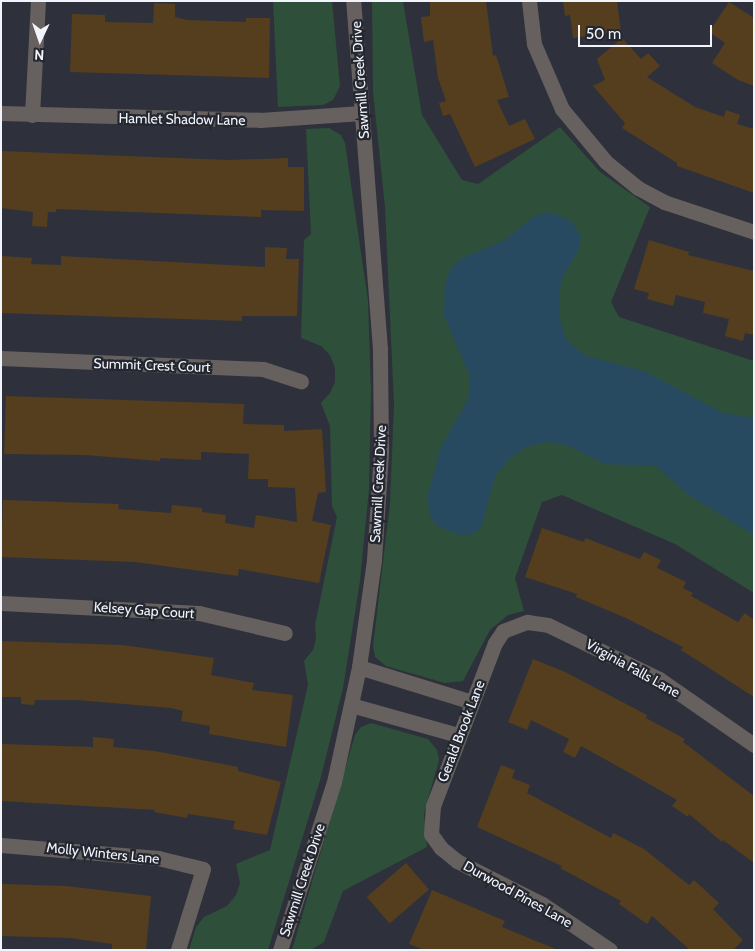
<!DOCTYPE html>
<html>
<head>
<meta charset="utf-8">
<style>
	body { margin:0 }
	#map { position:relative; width:755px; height:951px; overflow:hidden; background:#2e313b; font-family:Cabin,sans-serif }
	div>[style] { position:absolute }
	.green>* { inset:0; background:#2e4f3a }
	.water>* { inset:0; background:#284a61 }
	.building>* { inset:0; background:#543e1e; transform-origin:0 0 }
	.minor>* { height:15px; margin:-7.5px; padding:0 7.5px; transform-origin:7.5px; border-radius:7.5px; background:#66615e }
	span { translate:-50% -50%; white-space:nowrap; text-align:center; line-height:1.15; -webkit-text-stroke:4.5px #242730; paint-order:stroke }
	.street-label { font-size:14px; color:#f2f4fb }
	.frame { position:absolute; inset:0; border:2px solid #f2f4fb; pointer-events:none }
	.north { position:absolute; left:15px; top:15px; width:50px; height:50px; -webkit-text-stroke:4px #242730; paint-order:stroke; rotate:183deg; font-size:14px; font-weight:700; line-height:20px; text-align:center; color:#f2f4fb }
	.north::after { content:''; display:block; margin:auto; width:18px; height:22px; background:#f2f4fb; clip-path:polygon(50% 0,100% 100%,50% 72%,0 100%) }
	.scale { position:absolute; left:578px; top:25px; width:134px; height:22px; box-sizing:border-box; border:2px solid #f2f4fb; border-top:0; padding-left:6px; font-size:15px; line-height:18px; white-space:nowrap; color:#f2f4fb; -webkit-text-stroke:4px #242730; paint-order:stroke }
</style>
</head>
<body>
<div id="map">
	<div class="green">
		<i style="clip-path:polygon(273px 1px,332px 1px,340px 86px,333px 100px,323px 105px,278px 107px)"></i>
		<i style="clip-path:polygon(372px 1px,403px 1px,422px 115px,462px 180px,478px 184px,560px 127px,600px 172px,650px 207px,611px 302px,619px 317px,754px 361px,754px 593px,675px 544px,562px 495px,542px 502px,515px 578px,524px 611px,508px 615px,490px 630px,463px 681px,445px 683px,386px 666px,375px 657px,373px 646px,390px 503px,394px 404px,385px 207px,373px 92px)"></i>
		<i style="clip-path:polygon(329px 128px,341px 135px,345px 143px,368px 301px,371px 390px,369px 489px,360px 581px,343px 688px,321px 777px,268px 950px,189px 950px,196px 927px,204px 917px,227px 906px,236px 895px,240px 883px,236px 864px,270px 850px,308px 685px,304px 661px,313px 650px,316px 639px,315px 625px,337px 517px,332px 506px,330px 426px,321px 403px,330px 393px,335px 382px,335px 368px,330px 355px,321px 346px,301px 338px,304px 240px,311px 234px,306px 129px)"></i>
		<i style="clip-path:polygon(371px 723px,428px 739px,437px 750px,439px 760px,424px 814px,427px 847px,343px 891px,324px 942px,311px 950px,292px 950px,355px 735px,361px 727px)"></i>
	</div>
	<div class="water">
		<i style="clip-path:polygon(548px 212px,572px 221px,581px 238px,579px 249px,562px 278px,559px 296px,560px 320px,567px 340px,584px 355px,646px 372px,723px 413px,754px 418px,754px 535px,689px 495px,656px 466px,604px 464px,567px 445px,546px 442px,526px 447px,509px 459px,495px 476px,481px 528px,472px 534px,459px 535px,436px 525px,429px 514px,428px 495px,440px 449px,466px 403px,470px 389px,470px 377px,444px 315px,445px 283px,450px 270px,460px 259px,501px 242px,535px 216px)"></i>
	</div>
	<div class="building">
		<i style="clip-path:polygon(430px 1px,486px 1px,493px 56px,496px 55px,509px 97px,497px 100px,509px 126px,525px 119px,535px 139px,475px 167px,450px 114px,443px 116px,439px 103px,446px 101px,438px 78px,433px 40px,424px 42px,421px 17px,430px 16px)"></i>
		<i style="clip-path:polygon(563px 1px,617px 1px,621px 32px,573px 38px,570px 15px,565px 16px)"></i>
		<i style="clip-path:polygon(729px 2px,754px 18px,754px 86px,738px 80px,712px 63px,725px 43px,709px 32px)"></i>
		<i style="clip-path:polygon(154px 3px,175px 4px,175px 17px,187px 20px,246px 22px,246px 18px,270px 18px,269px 78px,70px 72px,72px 14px,105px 15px,105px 22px,153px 23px)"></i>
		<i style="clip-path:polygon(622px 38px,641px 59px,648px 53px,660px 66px,647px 77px,695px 107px,724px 117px,726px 110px,740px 115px,737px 124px,754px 129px,754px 193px,677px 166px,677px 163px,622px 128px,625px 123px,593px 86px,605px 80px,597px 59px)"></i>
		<i style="clip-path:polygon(1px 151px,228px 160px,288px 158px,288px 167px,304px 167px,304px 211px,261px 210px,261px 217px,56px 209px,56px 212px,48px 212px,47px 227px,32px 226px,33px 212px,1px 208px)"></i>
		<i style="clip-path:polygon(649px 240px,689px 252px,688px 255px,754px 271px,754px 335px,745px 333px,743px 341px,725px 336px,729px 319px,703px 313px,705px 302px,676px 295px,673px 306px,647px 299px,649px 293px,634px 289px)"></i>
		<i style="clip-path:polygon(265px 247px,287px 248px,286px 259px,299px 259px,297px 316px,242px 316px,242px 321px,1px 313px,1px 256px,32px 258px,31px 264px,61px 265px,61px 256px,265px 267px)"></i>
		<i style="clip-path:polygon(6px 396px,244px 404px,243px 424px,284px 425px,284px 431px,322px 429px,326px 492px,318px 493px,312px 521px,331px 525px,319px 583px,239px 569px,238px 576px,135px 562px,1px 557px,3px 500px,119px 504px,118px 509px,171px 513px,172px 505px,202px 508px,202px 512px,226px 515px,225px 523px,254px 528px,256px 515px,297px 522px,295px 488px,268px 487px,268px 479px,248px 479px,249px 454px,201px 452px,201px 460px,160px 458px,160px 461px,85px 455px,4px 454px)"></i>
		<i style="clip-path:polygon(542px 528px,584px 542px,585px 538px,640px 559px,644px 552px,661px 560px,657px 568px,686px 582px,683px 588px,693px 593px,691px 596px,738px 622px,745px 613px,754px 620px,754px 697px,681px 650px,683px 647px,626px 618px,576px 597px,577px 594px,525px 577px)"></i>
		<i style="clip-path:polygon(2px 641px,123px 645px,214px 658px,211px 675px,254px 683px,252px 690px,293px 695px,286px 747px,209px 734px,210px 726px,181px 721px,183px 711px,171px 708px,77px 700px,35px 700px,34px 705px,21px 704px,21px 697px,1px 697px)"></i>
		<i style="clip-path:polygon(533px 659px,565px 672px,647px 715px,646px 718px,685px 739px,683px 742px,754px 796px,754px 863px,723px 840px,722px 842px,689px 814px,688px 817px,672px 806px,677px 800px,628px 772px,581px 746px,575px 758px,563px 752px,569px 739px,531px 720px,527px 730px,508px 722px)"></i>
		<i style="clip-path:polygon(93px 737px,114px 739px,113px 747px,155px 751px,238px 767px,238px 771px,281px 782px,267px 835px,233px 829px,235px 821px,188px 814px,187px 818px,154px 812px,155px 810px,1px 801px,1px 744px,93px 747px)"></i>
		<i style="clip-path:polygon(501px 765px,515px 770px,512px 778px,530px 785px,527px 793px,611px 838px,613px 833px,644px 849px,689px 885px,694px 880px,719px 903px,713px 909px,743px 940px,733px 950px,690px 950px,652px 916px,647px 924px,619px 904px,621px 901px,560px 868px,562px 866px,477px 827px)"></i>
		<i style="left:406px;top:863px;width:35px;height:52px;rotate:49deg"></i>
		<i style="clip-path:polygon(1px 884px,66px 886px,151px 896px,146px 950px,112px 950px,112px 944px,70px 938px,1px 936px)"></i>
		<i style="clip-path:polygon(432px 890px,505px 921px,502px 927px,558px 950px,424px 950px,409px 944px)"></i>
	</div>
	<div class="minor">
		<i style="left:529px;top:1px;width:43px;rotate:83.4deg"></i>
		<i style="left:534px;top:44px;width:71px;rotate:66.7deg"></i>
		<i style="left:562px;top:109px;width:69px;rotate:50.3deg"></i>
		<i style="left:606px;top:162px;width:41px;rotate:39.1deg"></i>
		<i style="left:638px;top:188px;width:30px;rotate:28deg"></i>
		<i style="left:664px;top:202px;width:95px;rotate:18.4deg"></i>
		<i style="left:1px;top:113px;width:259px;rotate:1.5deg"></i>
		<i style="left:260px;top:120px;width:102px;rotate:-3.9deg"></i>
		<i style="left:32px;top:115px;width:114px;rotate:-87deg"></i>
		<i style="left:1px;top:358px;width:262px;rotate:2.4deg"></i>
		<i style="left:263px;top:369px;width:40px;rotate:18deg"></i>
		<i style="left:1px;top:603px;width:198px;rotate:2.9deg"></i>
		<i style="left:199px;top:613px;width:88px;rotate:13.1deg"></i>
		<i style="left:359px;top:667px;width:118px;rotate:17.2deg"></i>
		<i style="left:351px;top:705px;width:111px;rotate:15.7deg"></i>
		<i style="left:1px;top:845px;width:158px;rotate:4.7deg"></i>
		<i style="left:158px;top:858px;width:46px;rotate:13.7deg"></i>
		<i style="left:203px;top:869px;width:85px;rotate:107.2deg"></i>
		<i style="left:280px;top:950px;width:176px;rotate:-72.2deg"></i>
		<i style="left:334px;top:782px;width:118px;rotate:-77.7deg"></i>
		<i style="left:359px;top:667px;width:108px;rotate:-82deg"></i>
		<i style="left:374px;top:560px;width:109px;rotate:-86.3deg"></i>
		<i style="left:381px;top:451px;width:102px;rotate:-90.6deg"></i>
		<i style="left:380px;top:349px;width:349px;rotate:-94.4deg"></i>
		<i style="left:610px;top:950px;width:82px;rotate:-145.9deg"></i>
		<i style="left:542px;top:904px;width:95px;rotate:-153.2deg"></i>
		<i style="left:457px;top:861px;width:21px;rotate:-141deg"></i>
		<i style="left:441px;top:848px;width:17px;rotate:-126deg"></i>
		<i style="left:431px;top:834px;width:28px;rotate:-86deg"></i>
		<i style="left:433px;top:806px;width:174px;rotate:-69.2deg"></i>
		<i style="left:495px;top:643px;width:14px;rotate:-56deg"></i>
		<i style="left:503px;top:631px;width:26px;rotate:-21deg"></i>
		<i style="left:527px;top:622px;width:21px;rotate:8deg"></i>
		<i style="left:548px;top:625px;width:123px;rotate:25.9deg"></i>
		<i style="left:659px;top:679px;width:116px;rotate:34.8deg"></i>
	</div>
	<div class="street-label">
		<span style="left:360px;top:80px;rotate:-94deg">Sawmill Creek Drive</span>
		<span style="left:182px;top:119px;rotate:1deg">Hamlet Shadow Lane</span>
		<span style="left:152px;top:365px;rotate:2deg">Summit Crest Court</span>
		<span style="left:378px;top:484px;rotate:-87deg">Sawmill Creek Drive</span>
		<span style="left:144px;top:610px;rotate:4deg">Kelsey Gap Court</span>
		<span style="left:633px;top:668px;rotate:29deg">Virginia Falls Lane</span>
		<span style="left:461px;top:731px;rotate:-69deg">Gerald Brook Lane</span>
		<span style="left:103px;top:853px;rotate:6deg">Molly Winters Lane</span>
		<span style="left:302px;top:880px;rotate:-72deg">Sawmill Creek Drive</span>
		<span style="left:518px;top:894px;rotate:29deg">Durwood Pines Lane</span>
	</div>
	<div class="frame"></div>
	<div class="north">N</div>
	<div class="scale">50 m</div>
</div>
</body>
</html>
